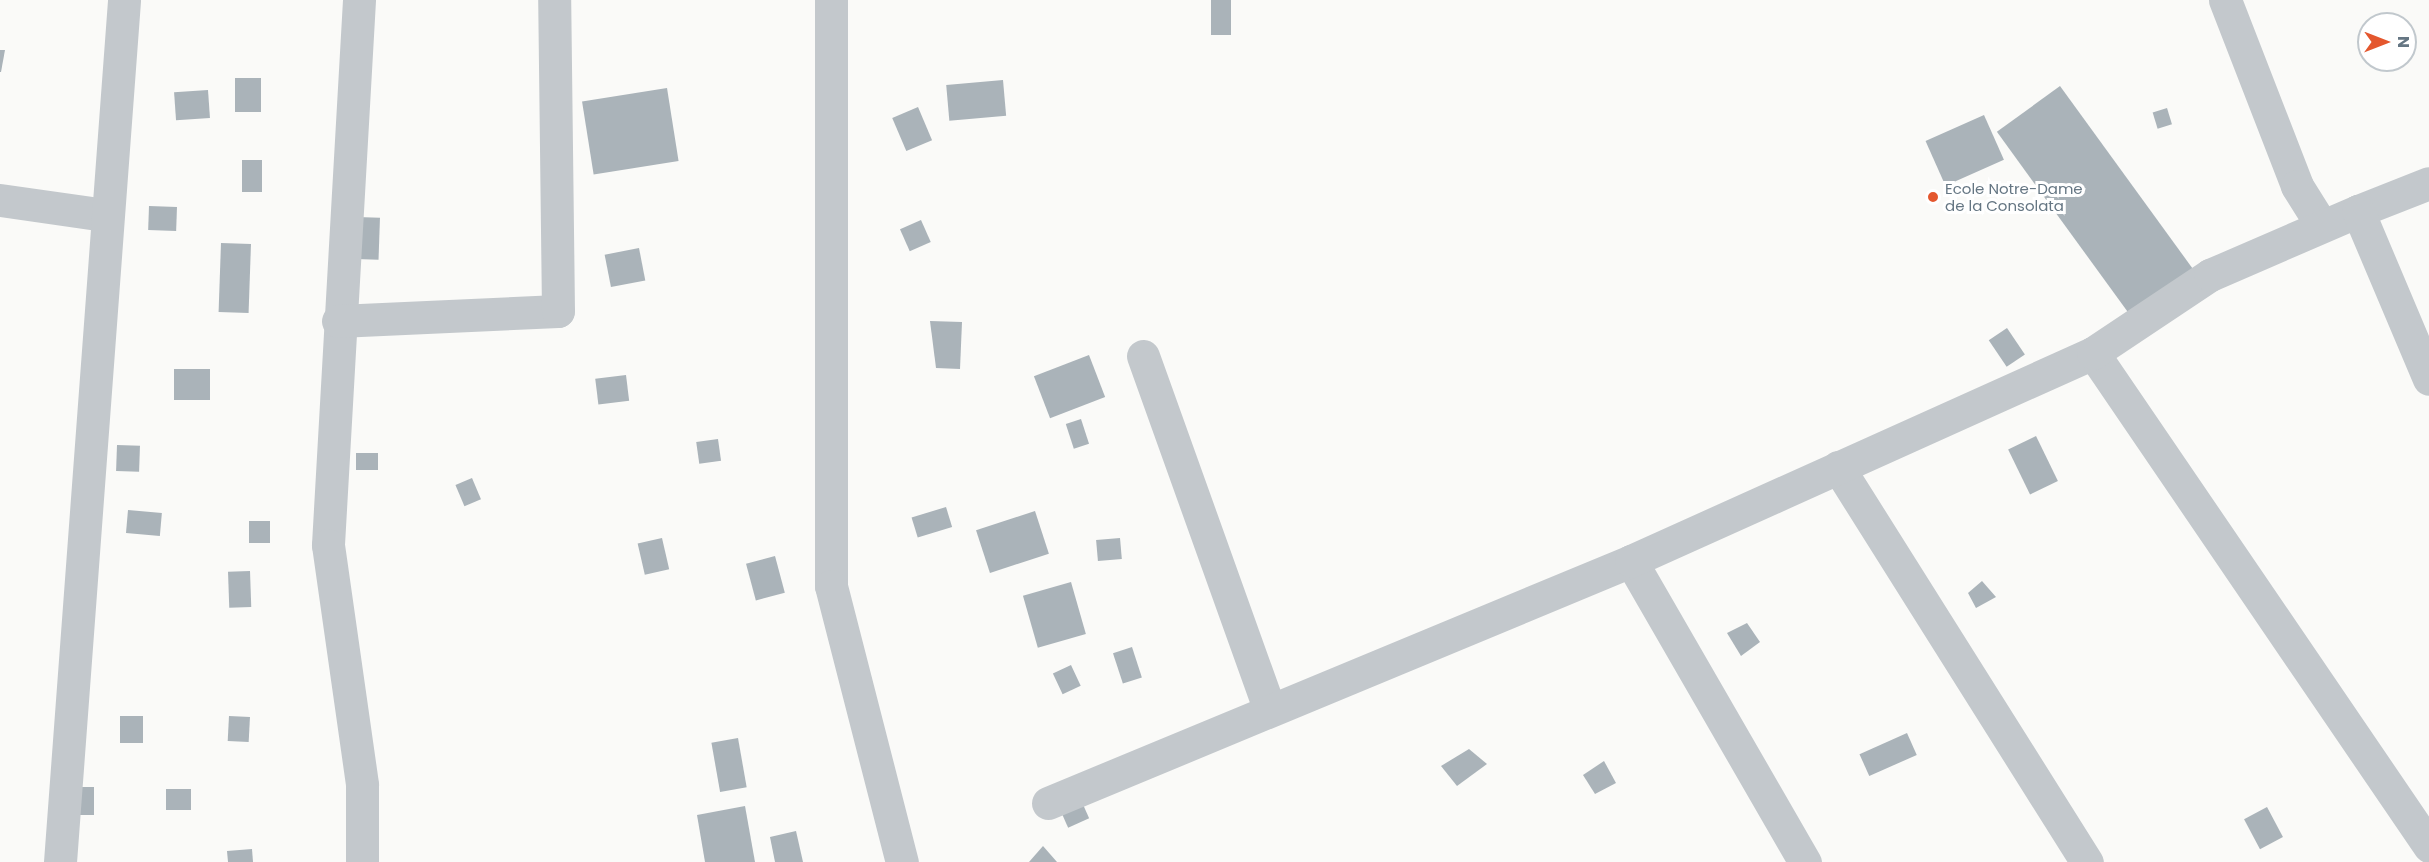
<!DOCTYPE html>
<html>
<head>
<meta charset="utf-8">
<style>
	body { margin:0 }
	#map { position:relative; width:2429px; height:862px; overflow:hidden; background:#fafaf8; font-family:Poppins,sans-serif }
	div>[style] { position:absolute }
	.building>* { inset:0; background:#aab3b9; transform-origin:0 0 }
	.street>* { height:33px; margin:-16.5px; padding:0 16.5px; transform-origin:16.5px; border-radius:16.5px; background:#c3c8cc }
	.dots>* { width:16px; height:16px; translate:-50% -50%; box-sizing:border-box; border:3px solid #fff; border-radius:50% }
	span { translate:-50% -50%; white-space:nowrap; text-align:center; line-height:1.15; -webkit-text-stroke:6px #fff; paint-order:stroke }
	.poi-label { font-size:15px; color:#657683 }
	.left { translate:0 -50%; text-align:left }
	.north { position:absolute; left:2357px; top:12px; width:60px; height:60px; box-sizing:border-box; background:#fff; border:2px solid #c1c8cd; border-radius:50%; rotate:90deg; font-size:16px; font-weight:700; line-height:24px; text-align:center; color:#657683 }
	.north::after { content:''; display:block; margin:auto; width:21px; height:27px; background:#e4572e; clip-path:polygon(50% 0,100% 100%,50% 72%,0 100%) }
</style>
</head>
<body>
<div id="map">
	<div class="building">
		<i style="left:1211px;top:0;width:20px;height:35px"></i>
		<i style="clip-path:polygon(0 50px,5px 50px,1px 72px,0 72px)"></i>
		<i style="left:235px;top:78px;width:26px;height:34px"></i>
		<i style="left:1003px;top:80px;width:36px;height:57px;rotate:85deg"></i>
		<i style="left:2060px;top:86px;width:228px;height:78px;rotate:54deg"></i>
		<i style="left:667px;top:88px;width:74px;height:86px;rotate:81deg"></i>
		<i style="left:208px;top:90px;width:28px;height:34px;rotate:86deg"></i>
		<i style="left:918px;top:107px;width:36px;height:28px;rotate:67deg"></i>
		<i style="left:2167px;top:108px;width:17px;height:15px;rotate:73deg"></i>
		<i style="left:1984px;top:115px;width:49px;height:64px;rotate:66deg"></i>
		<i style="left:242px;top:160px;width:20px;height:32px"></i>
		<i style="left:149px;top:206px;width:28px;height:24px;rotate:2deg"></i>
		<i style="left:357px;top:217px;width:23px;height:42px;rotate:2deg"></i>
		<i style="left:921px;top:220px;width:24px;height:23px;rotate:66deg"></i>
		<i style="left:221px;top:243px;width:30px;height:69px;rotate:2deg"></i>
		<i style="left:639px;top:248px;width:33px;height:35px;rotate:79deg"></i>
		<i style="clip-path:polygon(930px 321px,962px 322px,960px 369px,936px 368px)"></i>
		<i style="left:2007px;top:328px;width:32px;height:22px;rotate:56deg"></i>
		<i style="left:1089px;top:355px;width:45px;height:59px;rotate:69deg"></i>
		<i style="left:174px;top:369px;width:36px;height:31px"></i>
		<i style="left:626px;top:375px;width:26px;height:31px;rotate:83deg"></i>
		<i style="left:1081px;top:419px;width:26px;height:16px;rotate:72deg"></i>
		<i style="left:2036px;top:436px;width:50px;height:31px;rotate:64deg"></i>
		<i style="left:718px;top:439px;width:22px;height:22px;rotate:82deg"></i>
		<i style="left:117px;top:445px;width:23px;height:26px;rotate:2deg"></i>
		<i style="left:356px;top:453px;width:22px;height:17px"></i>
		<i style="left:472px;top:478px;width:23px;height:18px;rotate:67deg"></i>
		<i style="left:946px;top:507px;width:21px;height:36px;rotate:73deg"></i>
		<i style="left:128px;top:510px;width:34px;height:23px;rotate:5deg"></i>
		<i style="left:1035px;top:511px;width:45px;height:62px;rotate:72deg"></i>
		<i style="left:249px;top:521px;width:21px;height:22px"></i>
		<i style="left:662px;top:538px;width:32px;height:25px;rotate:77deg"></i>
		<i style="left:1120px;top:538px;width:21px;height:24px;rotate:85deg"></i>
		<i style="left:775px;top:556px;width:38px;height:30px;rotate:75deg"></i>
		<i style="left:250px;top:571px;width:36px;height:22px;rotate:88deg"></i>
		<i style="clip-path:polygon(1982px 581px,1996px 597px,1976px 608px,1968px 593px)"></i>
		<i style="left:1071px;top:582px;width:54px;height:50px;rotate:74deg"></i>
		<i style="clip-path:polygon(1747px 623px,1760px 642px,1741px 656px,1727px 633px)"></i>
		<i style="left:1132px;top:647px;width:32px;height:20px;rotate:72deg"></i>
		<i style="left:1071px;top:665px;width:23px;height:20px;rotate:65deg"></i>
		<i style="left:120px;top:716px;width:23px;height:27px"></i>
		<i style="left:229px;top:716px;width:21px;height:25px;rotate:3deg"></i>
		<i style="left:1907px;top:733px;width:24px;height:52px;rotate:66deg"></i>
		<i style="left:738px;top:738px;width:50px;height:27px;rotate:80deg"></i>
		<i style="clip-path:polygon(1469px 749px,1487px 764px,1457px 786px,1441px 766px)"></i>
		<i style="clip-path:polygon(1604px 761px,1616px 783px,1595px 794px,1583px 775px)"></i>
		<i style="left:94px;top:787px;width:28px;height:14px;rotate:90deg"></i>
		<i style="left:166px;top:789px;width:25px;height:21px"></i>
		<i style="left:1081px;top:800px;width:20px;height:23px;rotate:66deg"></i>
		<i style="clip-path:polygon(745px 806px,755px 862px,705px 862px,697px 815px)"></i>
		<i style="left:2267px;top:807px;width:34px;height:26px;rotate:62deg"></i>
		<i style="clip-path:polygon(796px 831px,803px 862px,775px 862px,770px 837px)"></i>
		<i style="clip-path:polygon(1043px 846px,1057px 862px,1029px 862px)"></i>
		<i style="clip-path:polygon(252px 849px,253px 862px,228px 862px,227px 851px)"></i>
	</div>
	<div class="street">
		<i style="left:359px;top:0;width:546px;rotate:93.26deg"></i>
		<i style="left:328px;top:545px;width:242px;rotate:81.9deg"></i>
		<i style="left:362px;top:785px;width:77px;rotate:90deg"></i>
		<i style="left:831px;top:0;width:586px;rotate:90deg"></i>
		<i style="left:831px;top:586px;width:285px;rotate:75.6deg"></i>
		<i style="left:2225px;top:0;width:199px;rotate:68.8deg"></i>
		<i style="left:2297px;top:186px;width:47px;rotate:58deg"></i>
		<i style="left:0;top:200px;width:107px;rotate:8.1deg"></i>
		<i style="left:2358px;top:211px;width:76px;rotate:-21.5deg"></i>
		<i style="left:338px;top:321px;width:220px;rotate:-2.6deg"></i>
		<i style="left:558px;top:311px;width:311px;rotate:-90.7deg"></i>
		<i style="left:2093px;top:353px;width:597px;rotate:55.72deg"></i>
		<i style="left:1143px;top:356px;width:373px;rotate:70.3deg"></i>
		<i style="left:1838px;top:467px;width:467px;rotate:57.8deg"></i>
		<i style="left:1631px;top:561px;width:348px;rotate:60deg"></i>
		<i style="left:1048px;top:803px;width:631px;rotate:-22.54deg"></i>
		<i style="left:1631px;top:561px;width:507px;rotate:-24.24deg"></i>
		<i style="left:2093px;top:353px;width:141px;rotate:-33.7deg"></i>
		<i style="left:2210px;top:275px;width:161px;rotate:-23.4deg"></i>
		<i style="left:2358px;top:211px;width:182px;rotate:67.1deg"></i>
		<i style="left:60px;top:862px;width:864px;rotate:-85.75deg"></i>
	</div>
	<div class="dots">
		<i style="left:1933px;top:197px;background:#e4572e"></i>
	</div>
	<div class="poi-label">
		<span class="left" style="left:1945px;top:197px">Ecole Notre-Dame<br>de la Consolata</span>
	</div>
	<div class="north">N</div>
</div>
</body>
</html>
